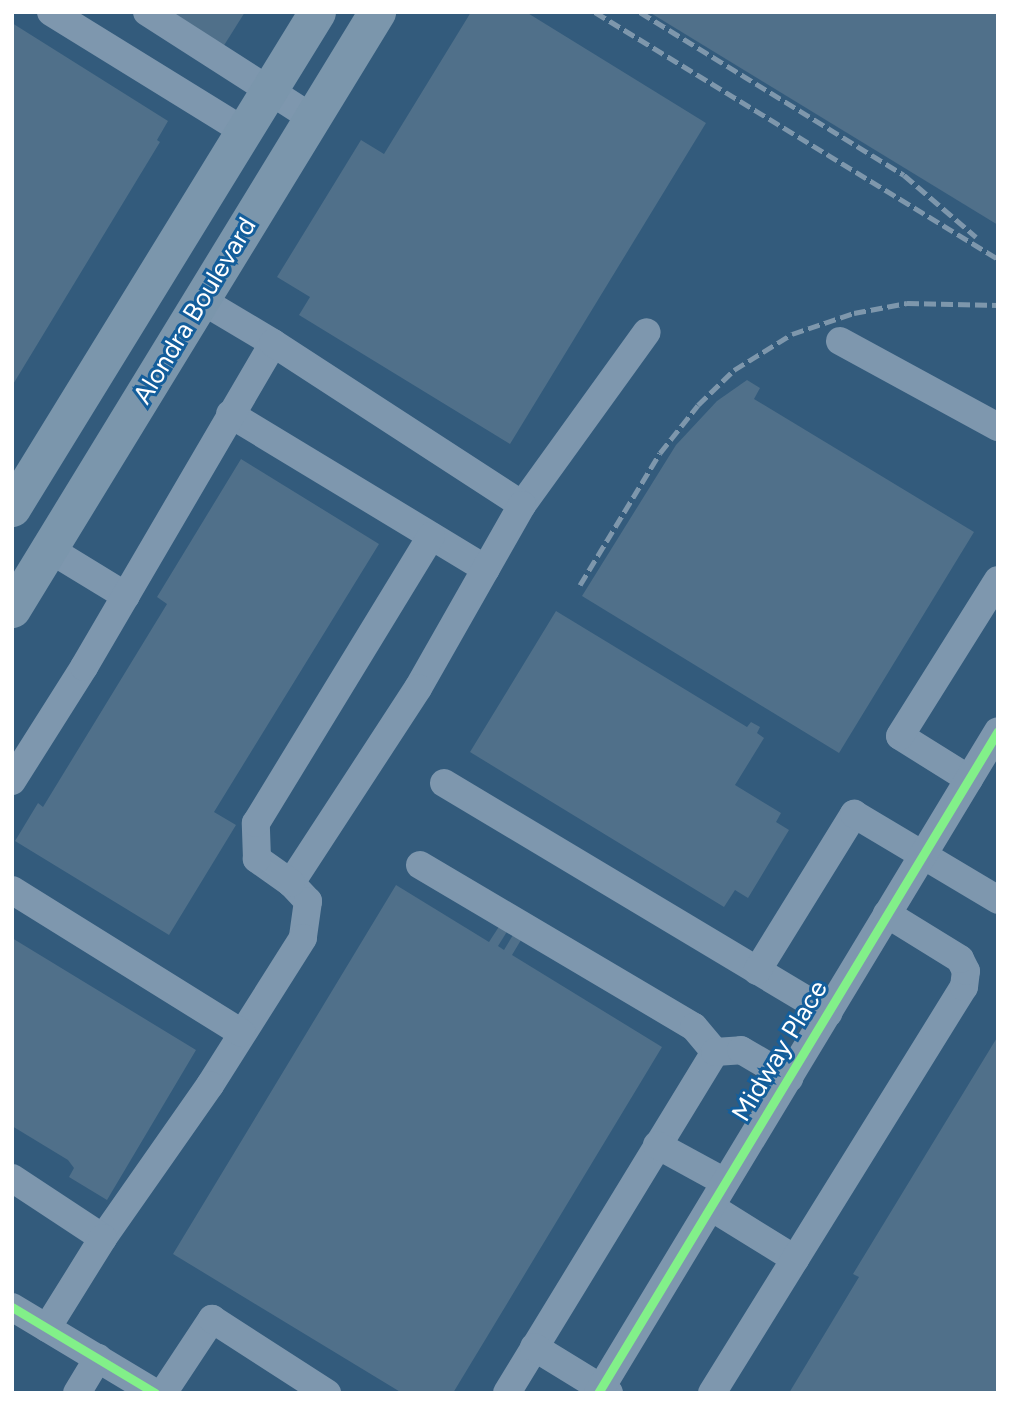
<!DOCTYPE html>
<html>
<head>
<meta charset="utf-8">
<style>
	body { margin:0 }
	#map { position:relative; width:1010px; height:1405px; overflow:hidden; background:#335b7c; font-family:Figtree,sans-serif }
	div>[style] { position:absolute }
	.building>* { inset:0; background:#50708a }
	.minor>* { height:28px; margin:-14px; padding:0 14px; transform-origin:14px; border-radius:14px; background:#7e97ae }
	.major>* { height:37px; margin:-18.5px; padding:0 18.5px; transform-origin:18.5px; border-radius:18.5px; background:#7b96ac }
	.rail>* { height:5px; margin-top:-2.5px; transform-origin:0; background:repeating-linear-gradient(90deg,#7e97ac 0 12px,transparent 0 17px) }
	.cycleway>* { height:9px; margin:-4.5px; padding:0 4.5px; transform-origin:4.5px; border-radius:4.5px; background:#82f089 }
	span { translate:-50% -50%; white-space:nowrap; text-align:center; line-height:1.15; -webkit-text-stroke:6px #145e9b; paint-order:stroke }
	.street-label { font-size:26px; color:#fff }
	.frame { position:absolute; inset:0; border:14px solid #fff; pointer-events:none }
</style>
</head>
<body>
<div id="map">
	<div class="building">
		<i style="clip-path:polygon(167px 12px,245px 12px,223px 47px)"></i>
		<i style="clip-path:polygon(471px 12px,526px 12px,706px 123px,510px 444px,299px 315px,310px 297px,277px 277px,361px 140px,384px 154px)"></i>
		<i style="clip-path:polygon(649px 12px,998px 12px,998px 225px)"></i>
		<i style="clip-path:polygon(12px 23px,168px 121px,157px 140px,160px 142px,12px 386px)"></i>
		<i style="clip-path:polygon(747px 380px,760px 388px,754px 399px,974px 532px,839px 753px,582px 596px,676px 445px,717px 401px)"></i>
		<i style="clip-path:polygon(241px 459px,379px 544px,214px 812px,236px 825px,169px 935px,15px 841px,38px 803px,43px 807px,167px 604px,157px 597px)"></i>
		<i style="clip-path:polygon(556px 611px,747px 727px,751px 722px,760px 727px,757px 733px,764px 738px,735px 785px,781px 813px,776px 822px,789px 830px,748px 898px,735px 890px,724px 907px,470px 752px)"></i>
		<i style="clip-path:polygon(396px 885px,489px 942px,500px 925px,508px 930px,498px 946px,504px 950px,513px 935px,521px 940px,512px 955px,662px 1047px,453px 1393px,402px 1393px,173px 1254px)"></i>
		<i style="clip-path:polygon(12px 938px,196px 1050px,107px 1200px,69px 1177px,74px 1168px,68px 1160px,12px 1126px)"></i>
		<i style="clip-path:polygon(998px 1036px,998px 1393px,789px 1393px,859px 1277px,853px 1274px)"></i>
	</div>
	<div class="minor">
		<i style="left:51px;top:12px;width:227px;rotate:31.7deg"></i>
		<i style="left:147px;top:12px;width:196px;rotate:32.7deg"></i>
		<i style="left:201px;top:300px;width:84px;rotate:30.8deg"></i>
		<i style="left:840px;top:341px;width:180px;rotate:28.6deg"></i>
		<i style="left:230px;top:414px;width:299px;rotate:31.2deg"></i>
		<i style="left:522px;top:505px;width:213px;rotate:-54.2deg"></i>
		<i style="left:49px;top:549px;width:90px;rotate:31.4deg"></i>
		<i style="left:969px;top:779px;width:81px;rotate:-148.1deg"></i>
		<i style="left:900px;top:736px;width:184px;rotate:-57.9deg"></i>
		<i style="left:12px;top:781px;width:135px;rotate:-57.7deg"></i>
		<i style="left:84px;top:667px;width:375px;rotate:-59.7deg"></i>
		<i style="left:273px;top:343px;width:297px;rotate:33deg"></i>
		<i style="left:522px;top:505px;width:210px;rotate:119.6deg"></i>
		<i style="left:418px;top:688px;width:233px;rotate:123.1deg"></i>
		<i style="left:291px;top:883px;width:25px;rotate:47deg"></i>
		<i style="left:308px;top:901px;width:37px;rotate:98deg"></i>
		<i style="left:303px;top:938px;width:174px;rotate:122.3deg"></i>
		<i style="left:210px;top:1085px;width:187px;rotate:125deg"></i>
		<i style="left:103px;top:1238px;width:109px;rotate:-146.6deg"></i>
		<i style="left:444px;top:783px;width:448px;rotate:30.9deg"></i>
		<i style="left:420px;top:865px;width:318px;rotate:30.6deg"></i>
		<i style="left:694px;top:1027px;width:33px;rotate:50deg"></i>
		<i style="left:715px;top:1052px;width:399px;rotate:121.4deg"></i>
		<i style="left:291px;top:883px;width:42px;rotate:-144.8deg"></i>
		<i style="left:257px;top:859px;width:36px;rotate:-92deg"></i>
		<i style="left:256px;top:823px;width:336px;rotate:-58.6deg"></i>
		<i style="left:12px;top:890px;width:271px;rotate:31.9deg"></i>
		<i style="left:757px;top:971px;width:185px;rotate:-58.3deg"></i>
		<i style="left:854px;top:814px;width:168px;rotate:30.8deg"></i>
		<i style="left:715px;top:1052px;width:26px;rotate:-4deg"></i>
		<i style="left:741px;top:1050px;width:56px;rotate:30.3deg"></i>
		<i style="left:657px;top:1145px;width:77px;rotate:28.6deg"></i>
		<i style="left:711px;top:1207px;width:99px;rotate:31.8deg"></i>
		<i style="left:12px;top:1307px;width:167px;rotate:31deg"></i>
		<i style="left:47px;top:1328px;width:106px;rotate:-58.1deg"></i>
		<i style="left:534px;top:1347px;width:88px;rotate:31.5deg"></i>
		<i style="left:77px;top:1393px;width:41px;rotate:-59deg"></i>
		<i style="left:163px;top:1393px;width:89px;rotate:-56.5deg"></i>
		<i style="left:212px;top:1319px;width:137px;rotate:32.8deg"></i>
		<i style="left:598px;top:1393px;width:773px;rotate:-58.86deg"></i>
		<i style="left:712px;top:1393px;width:478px;rotate:-58.2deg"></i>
		<i style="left:964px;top:987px;width:16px;rotate:-83deg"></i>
		<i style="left:966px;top:971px;width:13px;rotate:-117deg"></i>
		<i style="left:960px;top:959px;width:86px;rotate:-148.3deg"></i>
	</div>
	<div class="major">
		<i style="left:12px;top:508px;width:582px;rotate:-58.41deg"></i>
		<i style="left:12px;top:609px;width:700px;rotate:-58.56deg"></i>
	</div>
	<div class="rail">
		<i style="left:595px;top:12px;width:473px;rotate:31.5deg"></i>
		<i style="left:640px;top:12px;width:310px;rotate:31.7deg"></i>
		<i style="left:904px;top:175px;width:95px;rotate:40.7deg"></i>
		<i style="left:580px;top:585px;width:154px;rotate:-58.8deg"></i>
		<i style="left:660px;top:453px;width:61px;rotate:-51.6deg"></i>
		<i style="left:698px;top:405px;width:50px;rotate:-44.2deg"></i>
		<i style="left:734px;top:370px;width:68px;rotate:-31.8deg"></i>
		<i style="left:792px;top:334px;width:65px;rotate:-18.7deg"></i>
		<i style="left:854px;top:313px;width:54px;rotate:-10.7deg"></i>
		<i style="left:907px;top:303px;width:91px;rotate:1.3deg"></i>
	</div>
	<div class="cycleway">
		<i style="left:12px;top:1307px;width:167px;rotate:31deg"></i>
		<i style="left:598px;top:1393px;width:773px;rotate:-58.86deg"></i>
	</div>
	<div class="street-label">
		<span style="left:195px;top:311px;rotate:-59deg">Alondra Boulevard</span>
		<span style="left:780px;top:1051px;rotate:-59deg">Midway Place</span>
	</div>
	<div class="frame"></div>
</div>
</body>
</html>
